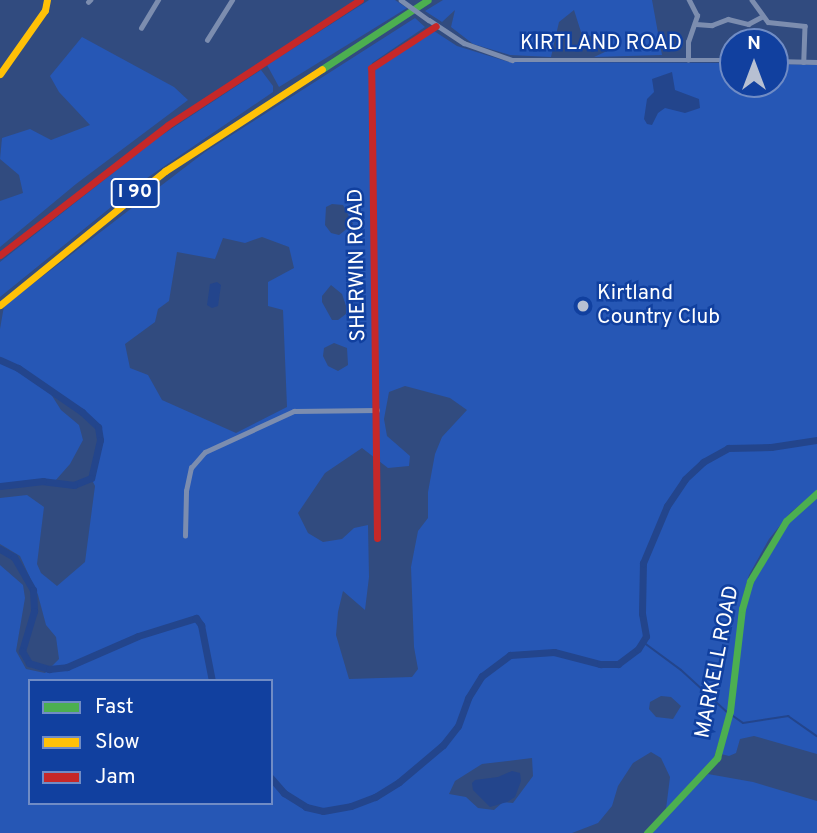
<!DOCTYPE html>
<html>
<head>
<meta charset="utf-8">
<style>
	body { margin:0 }
	#map { position:relative; width:817px; height:833px; overflow:hidden; background:#314b7f; font-family:Overpass,sans-serif }
	div>[style] { position:absolute }
	.green>* { inset:0; background:#2657b5 }
	.water>* { inset:0; background:#23458c }
	.stream>* { height:2px; margin:-1px; padding:0 1px; transform-origin:1px; border-radius:1px; background:#23458c }
	.river>* { height:7px; margin:-3.5px; padding:0 3.5px; transform-origin:3.5px; border-radius:3.5px; background:#23458c }
	.street>* { height:4.5px; margin:-2.25px; padding:0 2.25px; transform-origin:2.25px; border-radius:2.25px; background:#7c8daf }
	.fast>* { height:7px; margin:-3.5px; padding:0 3.5px; transform-origin:3.5px; border-radius:3.5px; background:#4caf50 }
	.slow>* { height:7px; margin:-3.5px; padding:0 3.5px; transform-origin:3.5px; border-radius:3.5px; background:#ffc107 }
	.jam>* { height:7px; margin:-3.5px; padding:0 3.5px; transform-origin:3.5px; border-radius:3.5px; background:#c62828 }
	.street-bridge>* { height:4.5px; margin:-2.25px; padding:0 2.25px; transform-origin:2.25px; border-radius:2.25px; background:#7c8daf }
	.dots>* { width:19px; height:19px; translate:-50% -50%; box-sizing:border-box; border:4px solid #11409f; border-radius:50% }
	span { translate:-50% -50%; white-space:nowrap; text-align:center; line-height:1.15; -webkit-text-stroke:5px #11409f; paint-order:stroke }
	.shield-label span { padding:2px 5px; background:#11409f; border:2px solid; border-radius:5px; -webkit-text-stroke-width:0 }
	.shield-label { font-size:19px; color:#fff; font-weight:700 }
	.street-label { font-size:21px; color:#fff }
	.poi-label { font-size:21px; color:#fff }
	.left { translate:0 -50%; text-align:left }
	.legend { position:absolute; left:28px; top:679px; width:245px; height:126px; box-sizing:border-box; background:#11409f; border:2px solid #708cc5; margin:0; padding:9px 12px; list-style:none; font-size:21px; color:#fff }
	.legend li { display:flex; align-items:center; gap:14px; height:35px }
	.legend b { width:35px; border:2px solid #708cc5 }
	.north { position:absolute; left:719px; top:28px; width:70px; height:70px; box-sizing:border-box; background:#11409f; border:2px solid #708cc5; border-radius:50%; rotate:0deg; font-size:19px; font-weight:700; line-height:28px; text-align:center; color:#fff }
	.north::after { content:''; display:block; margin:auto; width:24px; height:32px; background:#b7c0d2; clip-path:polygon(50% 0,100% 100%,50% 72%,0 100%) }
</style>
</head>
<body>
<div id="map">
	<div class="green">
		<i style="clip-path:polygon(369px 0,395px 0,407px 8px,279px 87px,267px 65px)"></i>
		<i style="clip-path:polygon(443px 0,652px 0,662px 55px,594px 57px,607px 51px,602px 41px,581px 32px,574px 10px,559px 22px,551px 57px,510px 55px,473px 44px,451px 27px,455px 10px,442px 22px,425px 11px)"></i>
		<i style="clip-path:polygon(evenodd,415px 18px,425px 27px,372px 63px,369px 80px,378px 341px,373px 69px,434px 31px,457px 46px,509px 62px,733px 63px,733px 84px,775px 84px,775px 64px,817px 65px,817px 491px,791px 512px,769px 539px,749px 575px,744px 592px,728px 710px,714px 758px,666px 809px,670px 777px,661px 758px,651px 752px,633px 763px,618px 786px,612px 806px,598px 823px,572px 833px,0 833px,0 565px,23px 585px,25px 598px,16px 651px,26px 669px,45px 673px,59px 659px,56px 637px,46px 625px,38px 595px,20px 556px,0 544px,0 498px,27px 495px,44px 507px,37px 564px,41px 573px,57px 586px,85px 562px,95px 486px,91px 478px,100px 440px,98px 427px,82px 412px,49px 391px,61px 410px,79px 425px,83px 440px,70px 464px,55px 481px,0 486px,0 329px,4px 306px,205px 152px,415px 18px,332px 204px,343px 205px,353px 224px,339px 235px,331px 233px,325px 225px,326px 207px,332px 204px,415px 18px,262px 237px,289px 247px,294px 268px,268px 282px,268px 306px,283px 310px,287px 407px,236px 433px,162px 400px,148px 375px,130px 368px,125px 344px,155px 322px,158px 309px,169px 301px,177px 252px,215px 259px,223px 238px,245px 243px,262px 237px,415px 18px,331px 285px,342px 294px,346px 306px,346px 314px,338px 320px,332px 320px,322px 302px,322px 296px,331px 285px,415px 18px,334px 343px,347px 348px,348px 365px,338px 371px,328px 366px,323px 356px,324px 348px,334px 343px,415px 18px,405px 386px,450px 398px,467px 410px,442px 437px,435px 454px,428px 492px,428px 518px,418px 531px,411px 567px,414px 647px,418px 669px,412px 677px,349px 679px,336px 635px,338px 612px,343px 591px,365px 610px,369px 577px,368px 525px,354px 528px,342px 539px,323px 542px,308px 533px,298px 513px,325px 473px,362px 448px,388px 468px,409px 466px,410px 456px,387px 436px,384px 419px,389px 392px,405px 386px,415px 18px,30px 681px,271px 681px,271px 803px,30px 803px,30px 681px,415px 18px,661px 696px,671px 697px,681px 706px,673px 719px,656px 717px,649px 709px,650px 702px,661px 696px,415px 18px,532px 758px,533px 776px,513px 803px,503px 802px,494px 810px,478px 808px,466px 797px,449px 794px,455px 781px,482px 764px,532px 758px)"></i>
		<i style="clip-path:polygon(82px 37px,174px 87px,188px 100px,76px 184px,0 247px,0 201px,23px 193px,19px 175px,0 159px,2px 138px,30px 129px,51px 140px,90px 125px,59px 92px,50px 76px)"></i>
		<i style="clip-path:polygon(261px 70px,273px 86px,273px 92px,147px 178px,0 297px,0 262px,156px 139px)"></i>
		<i style="clip-path:polygon(817px 497px,817px 754px,754px 736px,740px 739px,736px 753px,729px 756px,721px 754px,733px 710px,745px 610px,752px 586px,777px 536px,797px 513px)"></i>
		<i style="clip-path:polygon(708px 774px,753px 782px,817px 801px,817px 833px,650px 833px)"></i>
	</div>
	<div class="water">
		<i style="clip-path:polygon(672px 72px,675px 90px,699px 99px,700px 108px,685px 113px,665px 108px,658px 113px,652px 125px,647px 124px,644px 119px,647px 99px,654px 92px,652px 79px)"></i>
		<i style="clip-path:polygon(217px 282px,221px 285px,218px 306px,212px 308px,207px 305px,210px 284px)"></i>
		<i style="clip-path:polygon(512px 771px,520px 773px,521px 781px,515px 797px,507px 802px,490px 807px,473px 790px,472px 783px,475px 780px,498px 777px)"></i>
	</div>
	<div class="stream">
		<i style="left:643px;top:642px;width:47px;rotate:36.4deg"></i>
		<i style="left:681px;top:670px;width:64px;rotate:42.5deg"></i>
		<i style="left:733px;top:716px;width:12px;rotate:35deg"></i>
		<i style="left:743px;top:723px;width:46px;rotate:-8.8deg"></i>
		<i style="left:788px;top:716px;width:35px;rotate:35deg"></i>
	</div>
	<div class="river">
		<i style="left:0;top:360px;width:20px;rotate:24deg"></i>
		<i style="left:18px;top:368px;width:78px;rotate:34.5deg"></i>
		<i style="left:82px;top:412px;width:22px;rotate:43deg"></i>
		<i style="left:98px;top:427px;width:13px;rotate:81deg"></i>
		<i style="left:100px;top:440px;width:39px;rotate:103deg"></i>
		<i style="left:91px;top:478px;width:18px;rotate:158deg"></i>
		<i style="left:74px;top:485px;width:31px;rotate:-173deg"></i>
		<i style="left:43px;top:481px;width:43px;rotate:173.4deg"></i>
		<i style="left:0;top:549px;width:16px;rotate:30deg"></i>
		<i style="left:14px;top:557px;width:38px;rotate:60deg"></i>
		<i style="left:33px;top:590px;width:21px;rotate:87deg"></i>
		<i style="left:34px;top:611px;width:42px;rotate:106.7deg"></i>
		<i style="left:22px;top:651px;width:14px;rotate:60deg"></i>
		<i style="left:29px;top:663px;width:21px;rotate:17deg"></i>
		<i style="left:49px;top:669px;width:18px;rotate:-6deg"></i>
		<i style="left:67px;top:667px;width:77px;rotate:-23.6deg"></i>
		<i style="left:138px;top:636px;width:61px;rotate:-17.2deg"></i>
		<i style="left:196px;top:618px;width:9px;rotate:54deg"></i>
		<i style="left:201px;top:625px;width:57px;rotate:78.9deg"></i>
		<i style="left:271px;top:778px;width:20px;rotate:49deg"></i>
		<i style="left:284px;top:793px;width:26px;rotate:32deg"></i>
		<i style="left:306px;top:807px;width:17px;rotate:13deg"></i>
		<i style="left:323px;top:811px;width:28px;rotate:-10deg"></i>
		<i style="left:351px;top:806px;width:26px;rotate:-21deg"></i>
		<i style="left:375px;top:797px;width:28px;rotate:-32deg"></i>
		<i style="left:399px;top:782px;width:57px;rotate:-40.1deg"></i>
		<i style="left:443px;top:745px;width:24px;rotate:-52deg"></i>
		<i style="left:458px;top:726px;width:30px;rotate:-70deg"></i>
		<i style="left:468px;top:698px;width:26px;rotate:-58deg"></i>
		<i style="left:482px;top:676px;width:35px;rotate:-37deg"></i>
		<i style="left:510px;top:655px;width:44px;rotate:-3.9deg"></i>
		<i style="left:554px;top:652px;width:48px;rotate:14.6deg"></i>
		<i style="left:600px;top:664px;width:18px"></i>
		<i style="left:618px;top:664px;width:25px;rotate:-37deg"></i>
		<i style="left:638px;top:649px;width:15px;rotate:-58deg"></i>
		<i style="left:646px;top:636px;width:23px;rotate:-100deg"></i>
		<i style="left:642px;top:613px;width:50px;rotate:-88.9deg"></i>
		<i style="left:643px;top:563px;width:62px;rotate:-67.2deg"></i>
		<i style="left:667px;top:506px;width:32px;rotate:-56deg"></i>
		<i style="left:685px;top:479px;width:25px;rotate:-43deg"></i>
		<i style="left:703px;top:462px;width:29px;rotate:-29deg"></i>
		<i style="left:728px;top:448px;width:43px;rotate:-1.3deg"></i>
		<i style="left:771px;top:447px;width:47px;rotate:-8.7deg"></i>
	</div>
	<div class="street">
		<i style="left:752px;top:0;width:27px;rotate:54deg"></i>
		<i style="left:768px;top:22px;width:37px;rotate:6deg"></i>
		<i style="left:805px;top:26px;width:36px;rotate:92deg"></i>
		<i style="left:88px;top:2px;width:3px;rotate:-45deg"></i>
		<i style="left:429px;top:20px;width:42px;rotate:33.3deg"></i>
		<i style="left:464px;top:43px;width:51px;rotate:19.5deg"></i>
		<i style="left:512px;top:60px;width:221px"></i>
		<i style="left:696px;top:24px;width:16px;rotate:4deg"></i>
		<i style="left:712px;top:25px;width:17px;rotate:-21deg"></i>
		<i style="left:728px;top:19px;width:21px;rotate:14deg"></i>
		<i style="left:748px;top:24px;width:15px;rotate:-28deg"></i>
		<i style="left:141px;top:28px;width:33px;rotate:-59deg"></i>
		<i style="left:207px;top:40px;width:47px;rotate:-58deg"></i>
		<i style="left:688px;top:60px;width:18px;rotate:-90deg"></i>
		<i style="left:688px;top:42px;width:28px;rotate:-71deg"></i>
		<i style="left:697px;top:16px;width:18px;rotate:-117deg"></i>
		<i style="left:775px;top:61px;width:42px;rotate:1.4deg"></i>
		<i style="left:185px;top:536px;width:45px;rotate:-88.7deg"></i>
		<i style="left:186px;top:491px;width:24px;rotate:-78deg"></i>
		<i style="left:191px;top:468px;width:21px;rotate:-49deg"></i>
		<i style="left:205px;top:452px;width:98px;rotate:-24.7deg"></i>
		<i style="left:294px;top:411px;width:83px;rotate:-0.7deg"></i>
	</div>
	<div class="fast">
		<i style="left:322px;top:69px;width:126px;rotate:-33.1deg"></i>
		<i style="left:647px;top:833px;width:103px;rotate:-47deg"></i>
		<i style="left:717px;top:758px;width:49px;rotate:-74.5deg"></i>
		<i style="left:730px;top:711px;width:103px;rotate:-83.3deg"></i>
		<i style="left:742px;top:609px;width:29px;rotate:-74deg"></i>
		<i style="left:750px;top:581px;width:70px;rotate:-59deg"></i>
		<i style="left:786px;top:521px;width:42px;rotate:-42.1deg"></i>
	</div>
	<div class="slow">
		<i style="left:0;top:74px;width:78px;rotate:-54.9deg"></i>
		<i style="left:45px;top:10px;width:10px;rotate:-79deg"></i>
		<i style="left:0;top:305px;width:213px;rotate:-39.1deg"></i>
		<i style="left:165px;top:171px;width:187px;rotate:-33deg"></i>
	</div>
	<div class="jam">
		<i style="left:0;top:255px;width:212px;rotate:-37.7deg"></i>
		<i style="left:168px;top:125px;width:229px;rotate:-33.1deg"></i>
		<i style="left:377px;top:538px;width:470px;rotate:-90.7deg"></i>
		<i style="left:371px;top:68px;width:77px;rotate:-32.9deg"></i>
	</div>
	<div class="street-bridge">
		<i style="left:401px;top:0;width:34px;rotate:36deg"></i>
	</div>
	<div class="dots">
		<i style="left:583px;top:306px;background:#b7c0d2"></i>
	</div>
	<div class="shield-label">
		<span style="left:135px;top:193px">I 90</span>
	</div>
	<div class="street-label">
		<span style="left:601px;top:44px">KIRTLAND ROAD</span>
		<span style="left:358px;top:265px;rotate:-91deg">SHERWIN ROAD</span>
		<span style="left:718px;top:662px;rotate:-79deg">MARKELL ROAD</span>
	</div>
	<div class="poi-label">
		<span class="left" style="left:597px;top:306px">Kirtland<br>Country Club</span>
	</div>
	<ul class="legend">
	<li><b style="height:9px;background:#4caf50"></b>Fast</li>
	<li><b style="height:9px;background:#ffc107"></b>Slow</li>
	<li><b style="height:9px;background:#c62828"></b>Jam</li>
	</ul>
	<div class="north">N</div>
</div>
</body>
</html>
